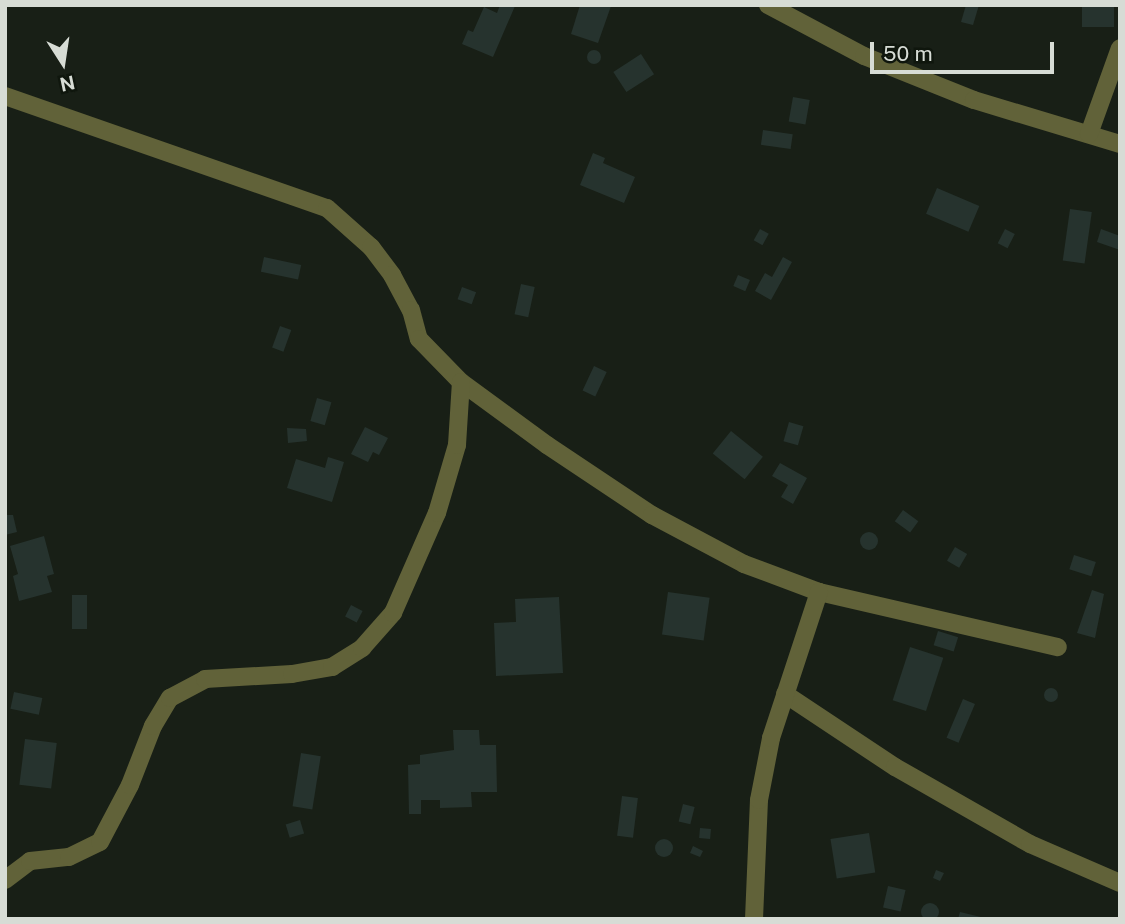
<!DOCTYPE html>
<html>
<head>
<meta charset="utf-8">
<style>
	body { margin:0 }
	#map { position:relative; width:1125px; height:924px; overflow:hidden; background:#181f16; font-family:"Public Sans",sans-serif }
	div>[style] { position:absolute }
	.building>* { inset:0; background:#26332e; transform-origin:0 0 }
	.round { border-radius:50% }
	.minor>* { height:18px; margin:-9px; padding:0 9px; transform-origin:9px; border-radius:9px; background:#616239 }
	span { translate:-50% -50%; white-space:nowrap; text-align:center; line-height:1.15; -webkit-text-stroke:6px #0f160d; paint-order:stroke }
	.frame { position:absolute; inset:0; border:7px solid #d7dcd5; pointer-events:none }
	.north { position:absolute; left:28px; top:28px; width:70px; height:70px; -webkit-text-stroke:5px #0f160d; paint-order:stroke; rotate:168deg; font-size:19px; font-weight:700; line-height:28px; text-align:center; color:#d7dcd5 }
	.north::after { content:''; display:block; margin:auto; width:24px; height:32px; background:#d7dcd5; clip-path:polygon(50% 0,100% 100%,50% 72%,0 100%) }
	.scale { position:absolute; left:870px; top:42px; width:184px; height:32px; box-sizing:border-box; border:4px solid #d7dcd5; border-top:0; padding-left:9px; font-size:21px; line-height:24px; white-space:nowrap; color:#d7dcd5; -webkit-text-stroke:5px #0f160d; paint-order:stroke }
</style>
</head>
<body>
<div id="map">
	<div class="building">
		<i style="clip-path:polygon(500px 5px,515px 6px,493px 57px,462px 44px,468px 30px,473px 32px,484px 7px,497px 13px)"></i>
		<i style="clip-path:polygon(580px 5px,611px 6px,598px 43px,571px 34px)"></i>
		<i style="clip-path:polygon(966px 5px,979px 5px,973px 25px,961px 22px)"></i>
		<i style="left:1082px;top:5px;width:32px;height:22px"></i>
		<i class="round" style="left:587px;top:50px;width:14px;height:14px"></i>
		<i style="left:641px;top:54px;width:24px;height:33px;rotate:57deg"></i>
		<i style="left:793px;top:97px;width:17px;height:25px;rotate:10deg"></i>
		<i style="left:763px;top:130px;width:30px;height:15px;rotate:8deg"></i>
		<i style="clip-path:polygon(593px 153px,605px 158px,603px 163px,635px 177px,624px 203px,580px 185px)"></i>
		<i style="left:937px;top:188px;width:46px;height:28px;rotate:23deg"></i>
		<i style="left:1070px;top:209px;width:22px;height:52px;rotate:8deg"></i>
		<i style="left:760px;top:229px;width:10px;height:13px;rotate:29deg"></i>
		<i style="left:1005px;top:229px;width:11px;height:16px;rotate:27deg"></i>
		<i style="clip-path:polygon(1101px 229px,1120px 236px,1120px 250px,1097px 242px)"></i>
		<i style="left:264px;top:257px;width:38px;height:15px;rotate:12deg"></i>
		<i style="clip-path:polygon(783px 257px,792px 262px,771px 300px,755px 291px,765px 273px,772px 277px)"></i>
		<i style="left:738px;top:275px;width:13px;height:12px;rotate:23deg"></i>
		<i style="left:521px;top:284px;width:14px;height:31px;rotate:12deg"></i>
		<i style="left:462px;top:287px;width:15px;height:13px;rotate:20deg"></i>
		<i style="left:280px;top:326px;width:12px;height:23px;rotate:20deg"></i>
		<i style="left:594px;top:366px;width:14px;height:27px;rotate:25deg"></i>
		<i style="left:317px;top:398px;width:15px;height:24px;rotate:16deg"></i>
		<i style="left:789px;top:422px;width:15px;height:20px;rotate:16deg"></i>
		<i style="clip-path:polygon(365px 427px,388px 438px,379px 455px,373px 452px,368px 462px,351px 454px)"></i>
		<i style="clip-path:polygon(287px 428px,306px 429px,307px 441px,288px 443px)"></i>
		<i style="left:731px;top:431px;width:41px;height:29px;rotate:39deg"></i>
		<i style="clip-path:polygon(328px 457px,344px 462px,332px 502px,287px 488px,296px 459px,325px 468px)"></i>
		<i style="clip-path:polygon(780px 463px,807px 478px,793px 504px,781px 497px,788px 485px,772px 476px)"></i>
		<i style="left:903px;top:510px;width:19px;height:14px;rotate:36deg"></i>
		<i style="clip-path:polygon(5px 515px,13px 515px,17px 532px,5px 535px)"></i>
		<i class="round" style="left:860px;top:532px;width:18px;height:18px"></i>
		<i style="clip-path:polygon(44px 536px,54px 574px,47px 576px,52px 592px,19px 601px,13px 576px,18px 574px,10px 546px)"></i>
		<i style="left:955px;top:547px;width:14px;height:16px;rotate:30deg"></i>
		<i style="left:1074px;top:555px;width:23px;height:15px;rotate:18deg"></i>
		<i style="clip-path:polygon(1092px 590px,1104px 594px,1095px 638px,1077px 633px)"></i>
		<i style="left:668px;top:592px;width:42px;height:43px;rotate:8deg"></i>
		<i style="left:72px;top:595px;width:15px;height:34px"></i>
		<i style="clip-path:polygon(559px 597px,563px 673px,496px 676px,494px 623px,516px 622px,515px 599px)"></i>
		<i style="left:351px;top:605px;width:13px;height:13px;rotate:27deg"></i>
		<i style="left:938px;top:631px;width:21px;height:15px;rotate:17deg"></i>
		<i style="left:910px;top:647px;width:35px;height:56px;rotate:18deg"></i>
		<i class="round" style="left:1044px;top:688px;width:14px;height:14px"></i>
		<i style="left:14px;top:692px;width:29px;height:17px;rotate:12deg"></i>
		<i style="left:963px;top:699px;width:13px;height:42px;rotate:23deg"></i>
		<i style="clip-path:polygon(453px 730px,479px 730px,480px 745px,496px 745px,497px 792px,471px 792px,472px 807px,440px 808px,440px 800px,421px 800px,421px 814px,409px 814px,408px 765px,420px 764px,420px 755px,454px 750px)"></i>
		<i style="left:25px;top:739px;width:32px;height:46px;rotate:7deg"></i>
		<i style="left:301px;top:753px;width:20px;height:54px;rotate:9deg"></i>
		<i style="left:622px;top:796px;width:16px;height:40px;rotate:7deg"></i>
		<i style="left:683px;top:804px;width:12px;height:18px;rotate:14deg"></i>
		<i style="left:300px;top:820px;width:14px;height:15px;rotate:73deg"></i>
		<i style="left:700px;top:828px;width:11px;height:10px;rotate:5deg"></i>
		<i style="left:869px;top:833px;width:40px;height:39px;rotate:81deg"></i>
		<i class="round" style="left:655px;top:839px;width:18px;height:18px"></i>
		<i style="clip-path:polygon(693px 846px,703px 851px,700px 857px,690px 853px)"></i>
		<i style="clip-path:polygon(936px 870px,944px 873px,940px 881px,933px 878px)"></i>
		<i style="left:888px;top:886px;width:18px;height:22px;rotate:13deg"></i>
		<i class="round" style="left:921px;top:903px;width:18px;height:18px"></i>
		<i style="clip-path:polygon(960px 912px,985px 918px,984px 919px,958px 919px)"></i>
	</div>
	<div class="minor">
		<i style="left:768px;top:5px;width:109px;rotate:28deg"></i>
		<i style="left:864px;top:56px;width:118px;rotate:21.8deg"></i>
		<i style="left:974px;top:100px;width:152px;rotate:16.8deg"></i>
		<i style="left:5px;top:96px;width:341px;rotate:19.2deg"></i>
		<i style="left:327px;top:208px;width:59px;rotate:41.6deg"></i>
		<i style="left:371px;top:247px;width:35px;rotate:53deg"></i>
		<i style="left:392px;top:275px;width:40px;rotate:62deg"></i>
		<i style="left:411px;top:310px;width:30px;rotate:75deg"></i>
		<i style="left:419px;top:339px;width:60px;rotate:45.7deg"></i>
		<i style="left:461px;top:382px;width:107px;rotate:36.2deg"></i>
		<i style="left:547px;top:445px;width:126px;rotate:33.7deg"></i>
		<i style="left:652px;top:515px;width:104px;rotate:28deg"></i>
		<i style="left:744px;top:564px;width:80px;rotate:20.5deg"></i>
		<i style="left:819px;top:592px;width:245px;rotate:13deg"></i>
		<i style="left:1089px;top:134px;width:91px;rotate:-70.2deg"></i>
		<i style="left:785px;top:694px;width:132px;rotate:33.6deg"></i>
		<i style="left:895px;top:767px;width:155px;rotate:29.7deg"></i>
		<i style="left:1030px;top:844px;width:98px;rotate:23.4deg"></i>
		<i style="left:5px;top:880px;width:31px;rotate:-37deg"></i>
		<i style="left:30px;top:861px;width:39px;rotate:-6deg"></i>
		<i style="left:69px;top:857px;width:34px;rotate:-26deg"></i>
		<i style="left:100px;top:842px;width:64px;rotate:-62.2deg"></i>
		<i style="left:130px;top:785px;width:63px;rotate:-68.7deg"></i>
		<i style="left:153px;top:726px;width:33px;rotate:-59deg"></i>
		<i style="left:170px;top:698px;width:40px;rotate:-28deg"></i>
		<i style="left:205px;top:679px;width:87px;rotate:-3.3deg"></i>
		<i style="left:292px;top:674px;width:41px;rotate:-9.9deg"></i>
		<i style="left:332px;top:667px;width:36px;rotate:-32deg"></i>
		<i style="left:362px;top:648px;width:47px;rotate:-48.5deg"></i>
		<i style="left:393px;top:613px;width:109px;rotate:-66.3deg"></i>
		<i style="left:437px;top:513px;width:71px;rotate:-73.6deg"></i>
		<i style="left:457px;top:445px;width:63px;rotate:-86.4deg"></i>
		<i style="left:754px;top:919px;width:119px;rotate:-87.6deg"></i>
		<i style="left:759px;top:800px;width:63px;rotate:-79deg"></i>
		<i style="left:771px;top:738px;width:154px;rotate:-71.8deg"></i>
	</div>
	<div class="frame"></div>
	<div class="north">N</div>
	<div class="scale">50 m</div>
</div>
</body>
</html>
